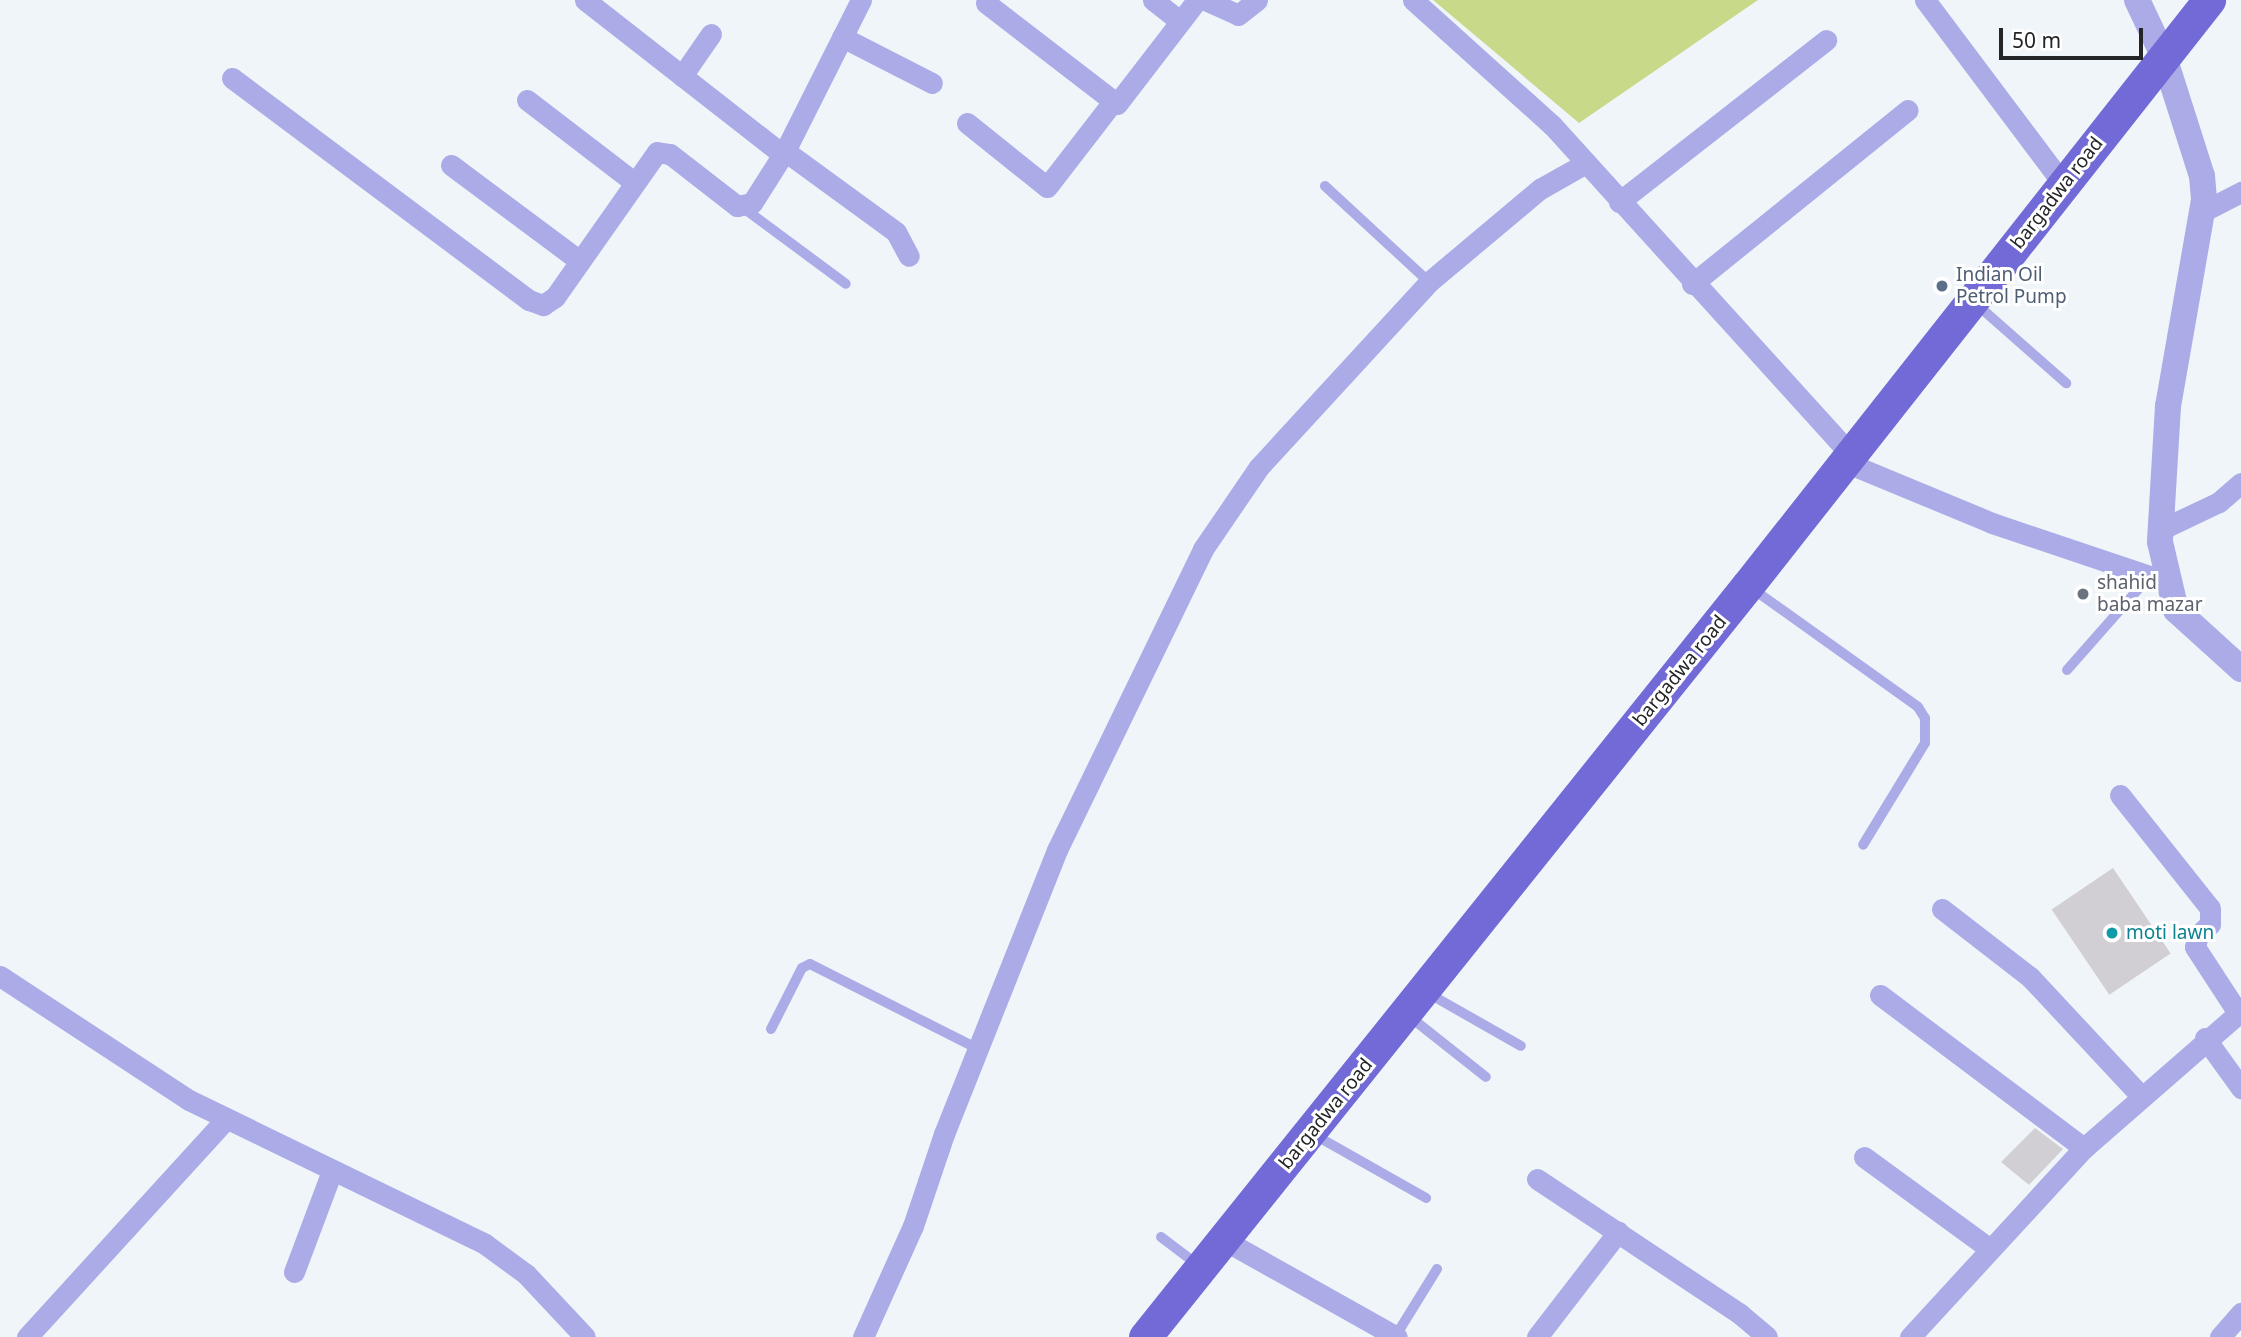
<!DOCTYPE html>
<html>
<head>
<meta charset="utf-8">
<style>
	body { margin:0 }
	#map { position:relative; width:2241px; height:1337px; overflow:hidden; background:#f0f5fa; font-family:"Noto Sans",sans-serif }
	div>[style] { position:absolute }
	.green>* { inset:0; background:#c8d98a }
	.building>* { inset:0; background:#d1ced4; transform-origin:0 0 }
	.service>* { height:10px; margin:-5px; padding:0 5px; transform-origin:5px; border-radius:5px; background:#abace7 }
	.minor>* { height:21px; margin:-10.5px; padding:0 10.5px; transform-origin:10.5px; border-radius:10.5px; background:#abace7 }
	.tertiary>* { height:26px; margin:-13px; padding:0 13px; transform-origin:13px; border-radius:13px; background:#abace7 }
	.primary>* { height:33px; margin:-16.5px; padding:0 16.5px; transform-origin:16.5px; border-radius:16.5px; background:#726ad6 }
	.dots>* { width:19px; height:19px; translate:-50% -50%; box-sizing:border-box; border:4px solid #fff; border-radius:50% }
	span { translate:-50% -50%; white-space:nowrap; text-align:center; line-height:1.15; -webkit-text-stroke:6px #fff; paint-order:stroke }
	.street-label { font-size:19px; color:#232527 }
	.service-label { font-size:19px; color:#4e5e75 }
	.left { translate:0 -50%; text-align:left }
	.worship-label { font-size:19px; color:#5b616d }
	.culture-label { font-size:19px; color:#0d838f }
	.scale { position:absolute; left:1999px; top:28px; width:144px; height:32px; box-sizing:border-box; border:4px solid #232527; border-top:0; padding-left:9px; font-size:21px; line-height:24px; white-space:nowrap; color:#232527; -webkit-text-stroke:5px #fff; paint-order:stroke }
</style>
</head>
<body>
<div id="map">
	<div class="green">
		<i style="clip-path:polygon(1433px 0,1758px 0,1579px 123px)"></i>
	</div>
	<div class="building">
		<i style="left:2113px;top:868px;width:103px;height:74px;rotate:56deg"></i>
		<i style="clip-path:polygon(2035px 1128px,2063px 1149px,2029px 1185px,2001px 1162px)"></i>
	</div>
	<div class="service">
		<i style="left:1325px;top:186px;width:142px;rotate:42.7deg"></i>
		<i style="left:742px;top:207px;width:129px;rotate:36.5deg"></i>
		<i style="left:1974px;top:302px;width:123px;rotate:41.4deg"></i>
		<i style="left:1750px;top:587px;width:206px;rotate:35.5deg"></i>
		<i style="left:1918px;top:707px;width:13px;rotate:58deg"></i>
		<i style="left:1925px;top:718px;width:25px;rotate:90deg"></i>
		<i style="left:1925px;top:743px;width:119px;rotate:121.3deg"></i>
		<i style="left:2067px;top:670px;width:125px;rotate:-48.6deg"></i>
		<i style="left:1426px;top:992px;width:109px;rotate:29.6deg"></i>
		<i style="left:1409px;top:1016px;width:98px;rotate:38.4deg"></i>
		<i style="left:771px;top:1029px;width:68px;rotate:-63.1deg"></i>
		<i style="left:802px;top:968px;width:9px;rotate:-27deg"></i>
		<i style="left:810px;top:964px;width:188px;rotate:26.8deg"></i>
		<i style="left:1313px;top:1134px;width:130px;rotate:29.5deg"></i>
		<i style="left:1161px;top:1237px;width:46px;rotate:37.1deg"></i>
		<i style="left:1395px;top:1337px;width:80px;rotate:-58.3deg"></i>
	</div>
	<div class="minor">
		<i style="left:585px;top:0;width:250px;rotate:38deg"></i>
		<i style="left:1153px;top:0;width:34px;rotate:38deg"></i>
		<i style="left:1205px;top:0;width:36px;rotate:24deg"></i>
		<i style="left:1238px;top:15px;width:24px;rotate:-38deg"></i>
		<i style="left:1413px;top:0;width:187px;rotate:42deg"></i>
		<i style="left:1552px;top:125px;width:445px;rotate:47.8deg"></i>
		<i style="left:1925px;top:0;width:231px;rotate:53.1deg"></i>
		<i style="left:986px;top:3px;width:165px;rotate:37.6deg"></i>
		<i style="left:1117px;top:104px;width:131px;rotate:-52.4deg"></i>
		<i style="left:842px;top:37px;width:101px;rotate:27.1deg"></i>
		<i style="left:682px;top:76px;width:51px;rotate:-55.4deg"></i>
		<i style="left:232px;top:78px;width:371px;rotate:36.8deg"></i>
		<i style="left:529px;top:300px;width:15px;rotate:20deg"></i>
		<i style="left:543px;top:305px;width:14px;rotate:-34deg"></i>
		<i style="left:555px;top:297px;width:177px;rotate:-54.9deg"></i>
		<i style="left:657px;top:152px;width:13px;rotate:9deg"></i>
		<i style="left:670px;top:154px;width:85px;rotate:37.8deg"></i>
		<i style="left:737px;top:206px;width:15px;rotate:-11deg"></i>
		<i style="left:752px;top:203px;width:62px;rotate:-57.6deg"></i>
		<i style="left:785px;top:151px;width:169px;rotate:-63.3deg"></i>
		<i style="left:527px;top:100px;width:136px;rotate:37.5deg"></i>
		<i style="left:967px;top:123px;width:102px;rotate:38.7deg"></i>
		<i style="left:1047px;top:187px;width:106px;rotate:-52.3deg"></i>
		<i style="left:785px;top:151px;width:137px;rotate:36.1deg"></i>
		<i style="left:896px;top:232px;width:27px;rotate:62deg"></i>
		<i style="left:451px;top:165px;width:161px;rotate:36.7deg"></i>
		<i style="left:1619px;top:202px;width:263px;rotate:-38deg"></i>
		<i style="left:2204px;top:211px;width:42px;rotate:-27.2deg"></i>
		<i style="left:1692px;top:284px;width:277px;rotate:-38.9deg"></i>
		<i style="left:1845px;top:462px;width:159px;rotate:22.5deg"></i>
		<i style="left:1992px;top:523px;width:185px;rotate:18.6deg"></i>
		<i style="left:2160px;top:530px;width:65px;rotate:-25.4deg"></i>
		<i style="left:2219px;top:502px;width:29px;rotate:-41deg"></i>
		<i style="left:2120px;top:795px;width:144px;rotate:51.5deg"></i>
		<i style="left:2210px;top:908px;width:16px;rotate:90deg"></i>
		<i style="left:2210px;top:924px;width:16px;rotate:137deg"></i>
		<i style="left:2198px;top:935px;width:12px;rotate:104deg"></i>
		<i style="left:2195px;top:947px;width:79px;rotate:56.9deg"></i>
		<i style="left:1942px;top:909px;width:111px;rotate:37.7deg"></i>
		<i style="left:2030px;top:977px;width:163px;rotate:47deg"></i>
		<i style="left:0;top:976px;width:226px;rotate:33.3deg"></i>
		<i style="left:189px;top:1100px;width:329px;rotate:25.9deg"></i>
		<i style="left:485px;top:1244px;width:51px;rotate:36.2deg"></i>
		<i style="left:526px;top:1274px;width:86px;rotate:46.9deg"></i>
		<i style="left:1880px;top:995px;width:255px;rotate:36.9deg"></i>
		<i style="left:2205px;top:1038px;width:62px;rotate:54.2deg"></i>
		<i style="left:1864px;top:1157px;width:156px;rotate:36.1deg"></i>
		<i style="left:1537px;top:1179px;width:244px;rotate:33.6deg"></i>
		<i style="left:1740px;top:1314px;width:35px;rotate:40deg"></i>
		<i style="left:1224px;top:1240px;width:198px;rotate:29.3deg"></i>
		<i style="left:294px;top:1272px;width:108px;rotate:-69.4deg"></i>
		<i style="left:27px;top:1337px;width:294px;rotate:-47.6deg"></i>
		<i style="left:863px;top:1337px;width:122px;rotate:-65.8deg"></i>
		<i style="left:913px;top:1226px;width:97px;rotate:-71.4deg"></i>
		<i style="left:944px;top:1134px;width:306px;rotate:-68.3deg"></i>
		<i style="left:1057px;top:850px;width:335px;rotate:-64.1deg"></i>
		<i style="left:1203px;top:549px;width:99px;rotate:-55.7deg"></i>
		<i style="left:1259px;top:467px;width:251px;rotate:-47.4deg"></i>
		<i style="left:1429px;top:282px;width:145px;rotate:-40deg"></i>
		<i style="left:1540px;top:189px;width:53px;rotate:-29.5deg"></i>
		<i style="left:1537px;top:1337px;width:133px;rotate:-52.4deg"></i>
		<i style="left:1910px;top:1337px;width:257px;rotate:-47.4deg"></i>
		<i style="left:2084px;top:1148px;width:208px;rotate:-41.1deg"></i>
		<i style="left:2220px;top:1337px;width:32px;rotate:-49deg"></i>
	</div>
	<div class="tertiary">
		<i style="left:2137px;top:0;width:63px;rotate:64.7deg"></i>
		<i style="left:2164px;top:57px;width:125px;rotate:72.3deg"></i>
		<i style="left:2202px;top:176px;width:24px;rotate:85deg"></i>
		<i style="left:2204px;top:200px;width:209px;rotate:99.9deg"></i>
		<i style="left:2168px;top:406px;width:136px;rotate:93.4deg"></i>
		<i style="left:2160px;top:542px;width:70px;rotate:76.8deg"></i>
		<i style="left:2176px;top:610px;width:88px;rotate:42.2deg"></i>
	</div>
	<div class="primary">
		<i style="left:1145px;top:1337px;width:964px;rotate:-51.28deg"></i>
		<i style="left:1748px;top:585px;width:745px;rotate:-51.76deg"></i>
	</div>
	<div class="dots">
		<i style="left:1942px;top:286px;background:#5c6f8a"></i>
		<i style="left:2083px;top:594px;background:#6b7280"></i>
		<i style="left:2112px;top:933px;background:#0f9aa8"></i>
	</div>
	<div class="street-label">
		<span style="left:2057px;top:193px;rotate:-52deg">bargadwa road</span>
		<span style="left:1680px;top:671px;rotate:-51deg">bargadwa road</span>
		<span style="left:1326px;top:1114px;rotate:-51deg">bargadwa road</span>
	</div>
	<div class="service-label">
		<span class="left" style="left:1956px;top:286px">Indian Oil<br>Petrol Pump</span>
	</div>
	<div class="worship-label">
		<span class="left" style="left:2097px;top:594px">shahid<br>baba mazar</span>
	</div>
	<div class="culture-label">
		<span class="left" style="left:2126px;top:933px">moti lawn</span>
	</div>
	<div class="scale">50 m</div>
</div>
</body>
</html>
